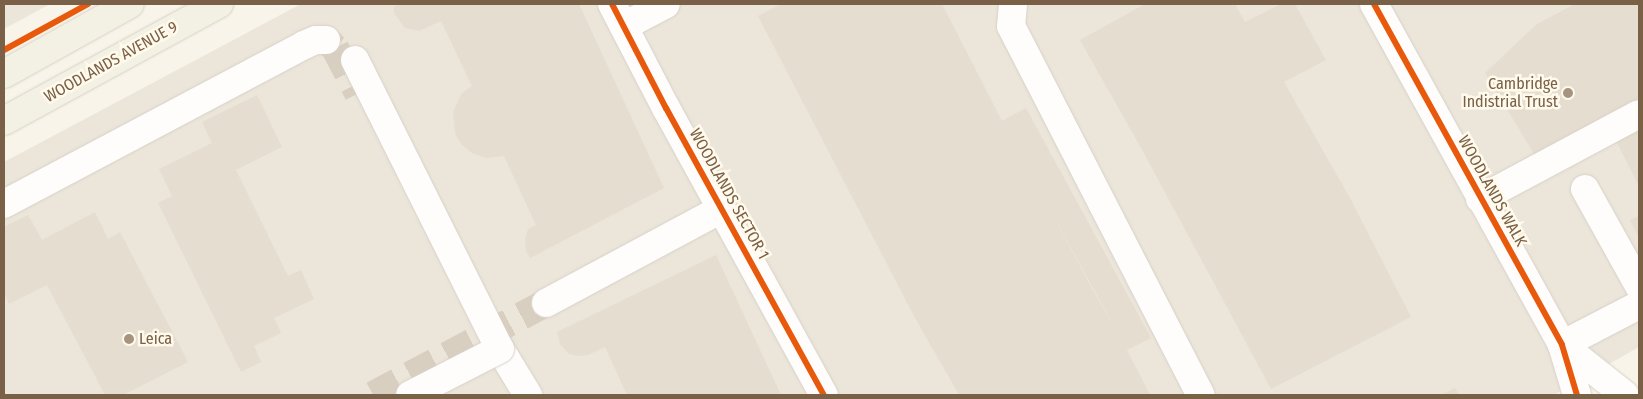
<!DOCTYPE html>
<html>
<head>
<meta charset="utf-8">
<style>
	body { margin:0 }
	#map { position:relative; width:1643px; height:399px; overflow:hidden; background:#f8f4e9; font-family:"Fira Sans Condensed",sans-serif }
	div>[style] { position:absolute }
	.industrial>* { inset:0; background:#ebe5da }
	.building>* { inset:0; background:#e5ddd0 }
	.minor-tunnel>* { height:28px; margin-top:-14px; transform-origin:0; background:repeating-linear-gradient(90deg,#d8cfc0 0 28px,transparent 0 42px) }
	.roads { filter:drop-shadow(0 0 1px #d7d1c7) drop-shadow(0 0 1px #d7d1c7) }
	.minor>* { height:28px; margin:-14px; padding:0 14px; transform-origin:14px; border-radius:14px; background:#fefdfc }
	.major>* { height:28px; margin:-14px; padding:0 14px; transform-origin:14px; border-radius:14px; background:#f3f0e4 }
	.bridges { filter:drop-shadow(0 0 1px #d7d1c7) drop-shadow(0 0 1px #d7d1c7) }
	.minor-bridge>* { height:28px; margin:-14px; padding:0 14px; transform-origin:14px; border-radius:14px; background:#fefdfc }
	.cycleway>* { height:6px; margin:-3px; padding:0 3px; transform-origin:3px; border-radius:3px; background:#e8590c }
	.dots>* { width:14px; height:14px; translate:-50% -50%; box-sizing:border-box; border:2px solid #fffaeb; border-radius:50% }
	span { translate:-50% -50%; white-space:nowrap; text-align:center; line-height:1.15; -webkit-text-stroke:5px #fffaeb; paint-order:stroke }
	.street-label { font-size:16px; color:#796046 }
	.poi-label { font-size:16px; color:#796046 }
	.right { translate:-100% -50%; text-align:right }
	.left { translate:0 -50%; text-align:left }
	.frame { position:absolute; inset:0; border:5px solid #796046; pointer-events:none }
</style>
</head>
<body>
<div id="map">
	<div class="industrial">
		<i style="clip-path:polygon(4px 4px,50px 4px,4px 29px)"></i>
		<i style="clip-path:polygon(301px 4px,1639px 4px,1639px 347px,1554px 395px,4px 395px,4px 162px)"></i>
	</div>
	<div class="building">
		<i style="clip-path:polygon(400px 4px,579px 4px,664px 188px,530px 258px,526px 251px,525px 239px,528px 229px,536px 225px,504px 156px,486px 158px,472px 153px,461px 144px,455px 133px,453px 112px,462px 93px,472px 86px,441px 21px,419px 31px,405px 28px,394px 13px,394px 7px)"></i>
		<i style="clip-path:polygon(evenodd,781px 4px,942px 4px,1002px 121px,1026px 108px,1151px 338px,1127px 350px,1150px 395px,959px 395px,914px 316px,758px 16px,781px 4px,1046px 202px,1116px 330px,1095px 294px,1046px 202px)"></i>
		<i style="clip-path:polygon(1145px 4px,1235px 4px,1245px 22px,1281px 4px,1295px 4px,1326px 60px,1284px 82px,1351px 200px,1411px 317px,1271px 389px,1146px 157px,1080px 40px)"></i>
		<i style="clip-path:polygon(1575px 4px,1639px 4px,1639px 112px,1536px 157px,1485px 73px,1537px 24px)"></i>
		<i style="clip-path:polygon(257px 95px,282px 147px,236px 170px,288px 276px,301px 270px,314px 299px,274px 318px,281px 333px,254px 346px,261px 362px,241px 372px,158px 203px,172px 196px,159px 169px,212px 143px,202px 122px)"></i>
		<i style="clip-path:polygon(1639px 129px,1639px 186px,1616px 141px)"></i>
		<i style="clip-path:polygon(95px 212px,108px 239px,120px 232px,188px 362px,123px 395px,105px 395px,47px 285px,9px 304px,4px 293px,4px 227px,28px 215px,42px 240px)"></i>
		<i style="clip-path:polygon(1639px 216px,1639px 238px,1630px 220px)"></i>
		<i style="clip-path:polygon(716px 255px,781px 395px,627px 395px,605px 347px,588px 355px,578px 356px,569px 354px,560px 344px,557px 332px)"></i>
		<i style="clip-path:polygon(1455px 388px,1459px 395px,1441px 395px)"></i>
	</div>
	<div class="minor-tunnel">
		<i style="left:326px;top:40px;width:12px;rotate:42deg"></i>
		<i style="left:335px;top:48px;width:51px;rotate:62.9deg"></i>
		<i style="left:373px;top:395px;width:196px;rotate:-28deg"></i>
	</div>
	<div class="roads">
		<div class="minor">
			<i style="left:612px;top:4px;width:117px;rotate:62.6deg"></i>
			<i style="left:666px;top:108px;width:328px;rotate:61.2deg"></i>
			<i style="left:1013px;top:4px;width:22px;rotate:95deg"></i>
			<i style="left:1011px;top:26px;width:415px;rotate:62.8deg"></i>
			<i style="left:1374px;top:4px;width:389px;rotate:61.1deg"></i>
			<i style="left:1562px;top:345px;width:52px;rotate:73.3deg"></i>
			<i style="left:624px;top:26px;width:47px;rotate:-27.6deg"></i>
			<i style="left:1585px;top:189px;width:111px;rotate:60.9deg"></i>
			<i style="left:1480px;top:199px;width:180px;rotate:-28.1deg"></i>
			<i style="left:4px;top:204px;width:340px;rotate:-27.9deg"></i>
			<i style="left:304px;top:45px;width:13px;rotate:-23deg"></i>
			<i style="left:316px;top:40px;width:10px"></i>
			<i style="left:546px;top:303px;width:199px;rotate:-28.2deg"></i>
			<i style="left:1562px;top:345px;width:87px;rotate:-27.5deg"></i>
			<i style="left:1562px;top:345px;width:80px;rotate:38.4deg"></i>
			<i style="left:500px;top:349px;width:54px;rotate:58.7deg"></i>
		</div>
		<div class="major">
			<i style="left:4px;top:74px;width:144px;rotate:-29.1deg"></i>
			<i style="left:4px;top:121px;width:245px;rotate:-28.6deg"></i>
		</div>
	</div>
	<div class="bridges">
		<div class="minor-bridge">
			<i style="left:355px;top:60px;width:323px;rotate:63.4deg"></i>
			<i style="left:500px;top:349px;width:101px;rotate:152.9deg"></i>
		</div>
	</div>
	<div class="cycleway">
		<i style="left:612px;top:4px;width:117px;rotate:62.6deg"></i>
		<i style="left:666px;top:108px;width:328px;rotate:61.2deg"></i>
		<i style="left:1374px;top:4px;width:389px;rotate:61.1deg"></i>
		<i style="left:1562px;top:345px;width:52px;rotate:73.3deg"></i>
		<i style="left:4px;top:50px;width:96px;rotate:-28.7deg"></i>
	</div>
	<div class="dots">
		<i style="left:1568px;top:93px;background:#a5947f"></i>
		<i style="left:129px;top:339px;background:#a5947f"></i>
	</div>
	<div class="street-label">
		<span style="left:111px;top:62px;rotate:-29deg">WOODLANDS AVENUE 9</span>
		<span style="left:1492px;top:191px;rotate:61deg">WOODLANDS WALK</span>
		<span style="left:729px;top:194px;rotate:61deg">WOODLANDS SECTOR 1</span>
	</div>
	<div class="poi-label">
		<span class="right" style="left:1558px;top:93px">Cambridge<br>Indistrial Trust</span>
		<span class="left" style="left:139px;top:339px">Leica</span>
	</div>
	<div class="frame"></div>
</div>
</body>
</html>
